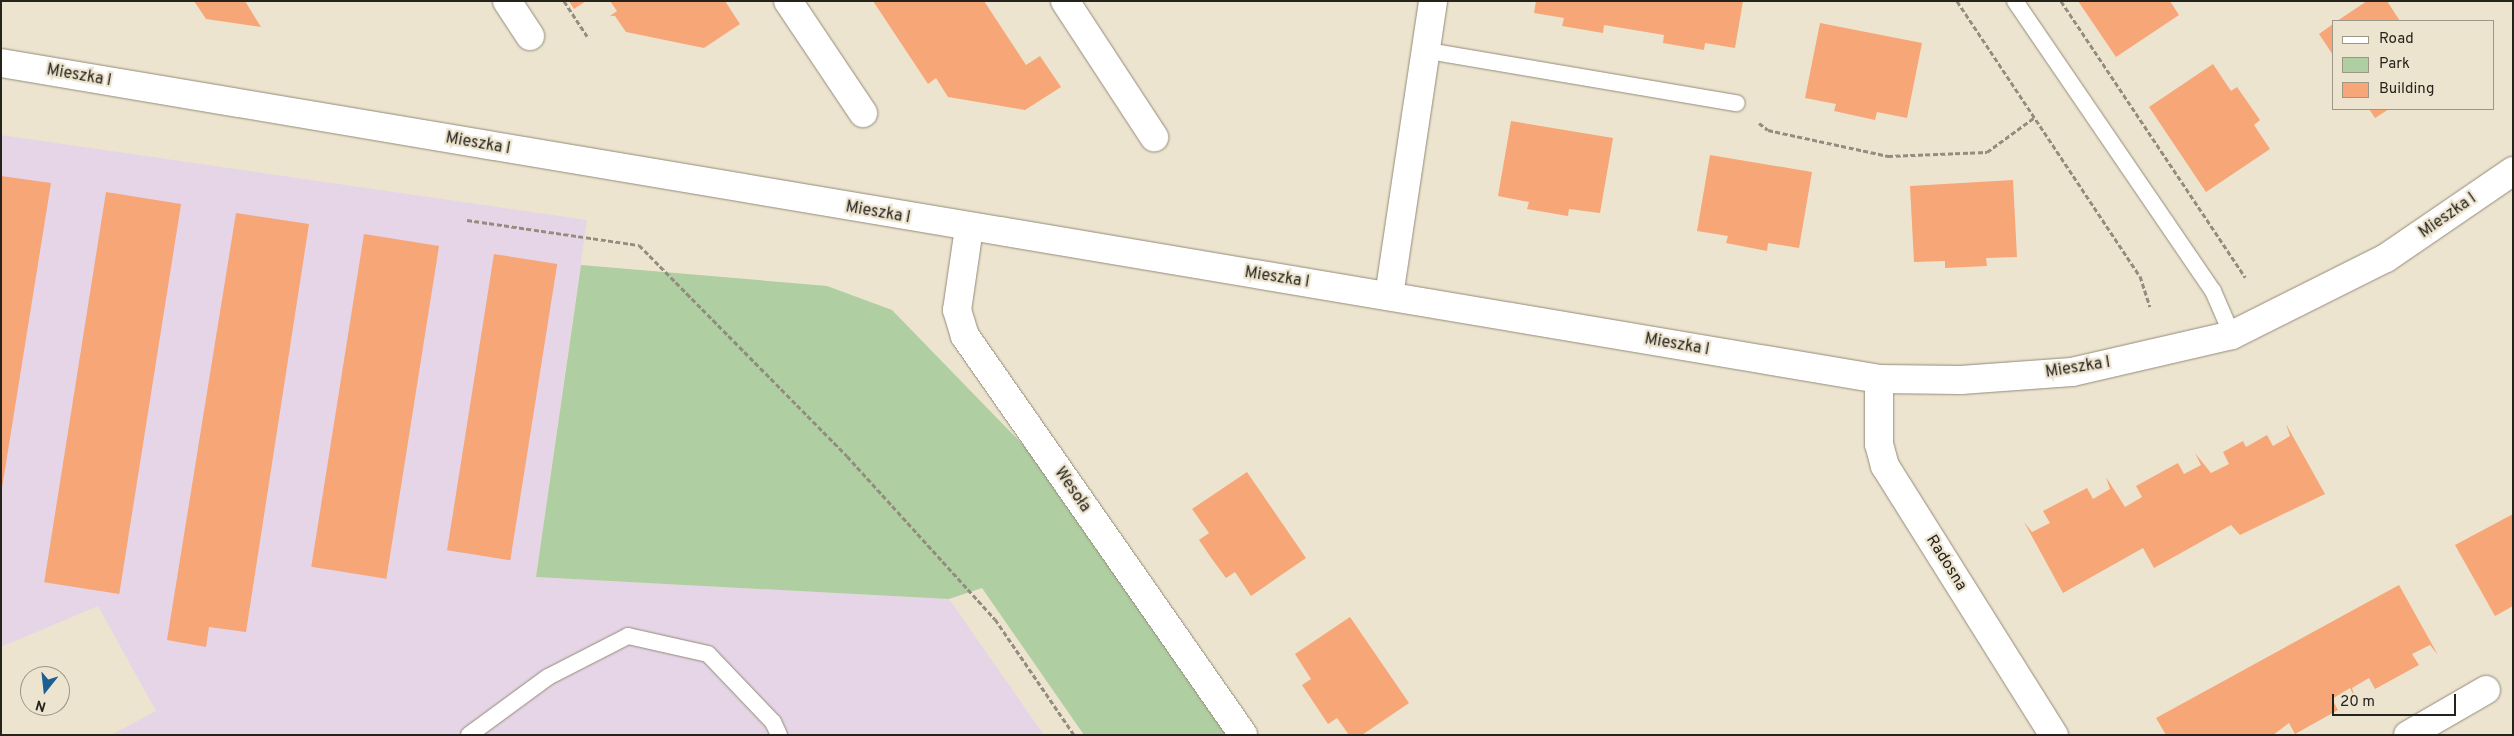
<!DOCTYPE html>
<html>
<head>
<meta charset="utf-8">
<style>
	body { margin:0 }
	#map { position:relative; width:2514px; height:736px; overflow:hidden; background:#ede4d0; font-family:Overpass,sans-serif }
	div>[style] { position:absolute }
	.industrial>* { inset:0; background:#e6d5e7 }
	.green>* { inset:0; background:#afcea1 }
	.building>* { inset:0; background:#f6a677; transform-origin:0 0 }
	.path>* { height:3px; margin-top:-1.5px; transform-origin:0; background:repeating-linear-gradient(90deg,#938d7f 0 5px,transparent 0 7.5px) }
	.roads { filter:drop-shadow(0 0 1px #938b78) drop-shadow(0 0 1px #938b78) }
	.lane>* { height:16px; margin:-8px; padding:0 8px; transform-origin:8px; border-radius:8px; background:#fff }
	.street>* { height:28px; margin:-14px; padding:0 14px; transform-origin:14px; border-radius:14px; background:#fff }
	span { translate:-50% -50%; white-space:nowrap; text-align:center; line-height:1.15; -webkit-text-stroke:4.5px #ede4d0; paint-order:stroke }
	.street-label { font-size:16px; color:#26231c }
	.frame { position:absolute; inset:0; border:2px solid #26231c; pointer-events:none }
	.legend { position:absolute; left:2332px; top:20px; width:162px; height:90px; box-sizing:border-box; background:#ede4d0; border:1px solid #9d9788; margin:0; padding:6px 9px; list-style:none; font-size:15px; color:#26231c }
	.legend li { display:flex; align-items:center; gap:10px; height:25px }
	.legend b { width:25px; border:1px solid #9d9788 }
	.north { position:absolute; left:20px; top:666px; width:50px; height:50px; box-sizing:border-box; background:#ede4d0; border:1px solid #9d9788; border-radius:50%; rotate:196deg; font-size:14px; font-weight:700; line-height:20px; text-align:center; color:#26231c }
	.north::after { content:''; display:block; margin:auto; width:18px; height:22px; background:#1d5f94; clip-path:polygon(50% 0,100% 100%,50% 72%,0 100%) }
	.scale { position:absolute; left:2332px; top:694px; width:124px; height:22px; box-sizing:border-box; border:2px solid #26231c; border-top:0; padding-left:6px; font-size:15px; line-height:18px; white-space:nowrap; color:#26231c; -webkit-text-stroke:4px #ede4d0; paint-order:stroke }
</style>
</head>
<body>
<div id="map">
	<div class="industrial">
		<i style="clip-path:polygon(1px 135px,587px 220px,536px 577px,949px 599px,1044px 735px,111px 735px,156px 711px,98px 606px,1px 647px)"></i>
	</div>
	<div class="green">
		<i style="clip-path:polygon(581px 265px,827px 286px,892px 310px,1057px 480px,1232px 735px,1084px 735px,982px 588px,949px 599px,536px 577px)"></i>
	</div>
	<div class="building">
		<i style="clip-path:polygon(194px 1px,245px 1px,261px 27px,206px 19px)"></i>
		<i style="clip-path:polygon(569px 1px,586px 1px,574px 9px)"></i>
		<i style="clip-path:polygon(610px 1px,725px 1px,740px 24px,704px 48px,626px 32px,615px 16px,610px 16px,617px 11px)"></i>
		<i style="clip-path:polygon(873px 1px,984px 1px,1026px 65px,1040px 56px,1061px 87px,1025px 110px,948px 97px,936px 78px,928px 84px)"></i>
		<i style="clip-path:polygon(1536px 1px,1743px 1px,1735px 48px,1705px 43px,1704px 50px,1663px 43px,1664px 35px,1604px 25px,1603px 33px,1562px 26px,1564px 18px,1534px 13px)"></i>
		<i style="clip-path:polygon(2078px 1px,2170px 1px,2179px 15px,2116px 57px)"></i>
		<i style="clip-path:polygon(2367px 1px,2387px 1px,2400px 21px,2337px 21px)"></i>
		<i style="clip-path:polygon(1820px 23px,1922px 43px,1907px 118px,1877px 112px,1875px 120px,1834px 111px,1836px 104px,1805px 98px)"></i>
		<i style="clip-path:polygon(2333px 24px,2333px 55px,2319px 34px)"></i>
		<i style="clip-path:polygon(2213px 64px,2231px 91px,2237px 87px,2260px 120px,2254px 125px,2270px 149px,2206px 192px,2149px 107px)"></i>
		<i style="clip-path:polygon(2369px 109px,2389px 109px,2375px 118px)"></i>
		<i style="clip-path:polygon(1511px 121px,1613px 138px,1600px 213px,1569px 209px,1568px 216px,1527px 209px,1529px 202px,1498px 196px)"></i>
		<i style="clip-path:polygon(1710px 155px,1812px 172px,1799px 248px,1768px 243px,1767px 251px,1726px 243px,1728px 236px,1697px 231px)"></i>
		<i style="clip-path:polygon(1px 176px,51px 183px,2px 488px,1px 488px)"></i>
		<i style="clip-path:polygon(2013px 180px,2017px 257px,1986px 258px,1987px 266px,1945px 268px,1945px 261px,1914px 262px,1910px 186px)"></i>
		<i style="left:106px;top:192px;width:76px;height:395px;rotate:9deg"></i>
		<i style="clip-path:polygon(236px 213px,309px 224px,246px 632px,209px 627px,206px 647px,167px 640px)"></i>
		<i style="left:364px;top:234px;width:76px;height:337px;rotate:9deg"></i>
		<i style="left:494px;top:254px;width:64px;height:300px;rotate:9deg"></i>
		<i style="clip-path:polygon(2286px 424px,2325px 494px,2240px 535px,2231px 525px,2154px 568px,2143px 548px,2063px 593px,2024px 522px,2032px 532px,2050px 523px,2043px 511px,2087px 488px,2093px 499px,2110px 489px,2106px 477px,2125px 507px,2142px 497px,2136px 486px,2156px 475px,2178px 463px,2184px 474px,2201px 465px,2195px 453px,2211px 473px,2229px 464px,2223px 452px,2243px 441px,2246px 447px,2267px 435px,2273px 446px,2290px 436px)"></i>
		<i style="clip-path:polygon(1247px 472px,1306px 558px,1251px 596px,1235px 572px,1226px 578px,1212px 559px,1199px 540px,1209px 533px,1192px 509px)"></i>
		<i style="clip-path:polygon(2513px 514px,2513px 606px,2495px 616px,2455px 545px)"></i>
		<i style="clip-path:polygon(2399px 585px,2438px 655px,2430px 645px,2412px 654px,2419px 665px,2375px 689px,2369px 678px,2352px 688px,2356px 700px,2350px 688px,2332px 699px,2338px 710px,2295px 734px,2289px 723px,2273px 735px,2166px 735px,2156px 718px)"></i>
		<i style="clip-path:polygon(1350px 617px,1409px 703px,1362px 735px,1349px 735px,1337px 718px,1328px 724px,1302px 685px,1311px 679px,1295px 654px)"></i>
	</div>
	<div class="path">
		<i style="left:564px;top:1px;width:42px;rotate:56.7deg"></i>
		<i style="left:1957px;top:1px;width:330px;rotate:56.4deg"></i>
		<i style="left:2140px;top:276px;width:32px;rotate:72deg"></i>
		<i style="left:2061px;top:1px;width:332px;rotate:56.3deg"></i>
		<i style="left:1759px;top:123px;width:11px;rotate:38deg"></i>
		<i style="left:1768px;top:130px;width:123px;rotate:12.2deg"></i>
		<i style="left:1888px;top:156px;width:99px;rotate:-2.3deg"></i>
		<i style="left:1987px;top:152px;width:59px;rotate:-36.1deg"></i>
		<i style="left:467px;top:220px;width:174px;rotate:8.3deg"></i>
		<i style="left:639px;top:245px;width:296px;rotate:45.4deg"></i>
		<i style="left:847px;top:456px;width:220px;rotate:47.8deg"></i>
		<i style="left:995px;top:619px;width:140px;rotate:55.7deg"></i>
	</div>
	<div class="roads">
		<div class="lane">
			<i style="left:2015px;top:1px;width:351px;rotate:55.7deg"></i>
			<i style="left:2213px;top:291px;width:48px;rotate:66.6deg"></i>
			<i style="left:1428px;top:51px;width:313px;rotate:9.6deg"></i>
			<i style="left:469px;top:735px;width:98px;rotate:-36.3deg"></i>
			<i style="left:548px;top:677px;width:90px;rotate:-27.1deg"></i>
			<i style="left:628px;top:636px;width:82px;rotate:12.7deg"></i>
			<i style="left:708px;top:654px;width:94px;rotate:46.3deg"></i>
			<i style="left:773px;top:722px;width:14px;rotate:65deg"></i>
		</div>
		<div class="street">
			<i style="left:507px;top:1px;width:42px;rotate:56.7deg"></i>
			<i style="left:788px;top:1px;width:135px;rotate:56.2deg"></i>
			<i style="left:1065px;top:1px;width:163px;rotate:56.8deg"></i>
			<i style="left:1px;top:63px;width:1904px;rotate:9.55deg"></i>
			<i style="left:1879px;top:379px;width:82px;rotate:0.7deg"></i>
			<i style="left:1961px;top:380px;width:111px;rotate:-4.1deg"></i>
			<i style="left:2072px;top:372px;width:164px;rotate:-13deg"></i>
			<i style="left:2232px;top:335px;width:172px;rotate:-26.6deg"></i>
			<i style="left:2386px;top:258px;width:154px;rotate:-34.4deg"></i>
			<i style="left:969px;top:228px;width:83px;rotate:98.3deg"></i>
			<i style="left:957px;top:310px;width:27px;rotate:73deg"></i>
			<i style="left:965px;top:336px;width:486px;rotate:55.1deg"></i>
			<i style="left:1389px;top:296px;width:298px;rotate:-81.5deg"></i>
			<i style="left:1879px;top:379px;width:65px;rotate:90deg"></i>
			<i style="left:1879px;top:444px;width:23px;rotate:75deg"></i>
			<i style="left:1885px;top:466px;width:318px;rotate:57.9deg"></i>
			<i style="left:2408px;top:735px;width:90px;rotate:-30deg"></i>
		</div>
	</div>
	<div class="street-label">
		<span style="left:79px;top:76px;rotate:10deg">Mieszka I</span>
		<span style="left:478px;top:144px;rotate:10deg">Mieszka I</span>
		<span style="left:878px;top:213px;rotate:10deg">Mieszka I</span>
		<span style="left:2448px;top:216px;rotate:-35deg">Mieszka I</span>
		<span style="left:1277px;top:278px;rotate:9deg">Mieszka I</span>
		<span style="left:1677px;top:345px;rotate:10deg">Mieszka I</span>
		<span style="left:2078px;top:368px;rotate:-9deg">Mieszka I</span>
		<span style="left:1072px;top:490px;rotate:55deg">Wesoła</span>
		<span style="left:1946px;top:563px;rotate:58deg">Radosna</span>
	</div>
	<div class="frame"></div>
	<ul class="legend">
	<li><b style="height:6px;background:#fff"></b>Road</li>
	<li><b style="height:14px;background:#afcea1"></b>Park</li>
	<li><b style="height:14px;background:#f6a677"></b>Building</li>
	</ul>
	<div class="north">N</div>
	<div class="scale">20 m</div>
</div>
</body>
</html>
